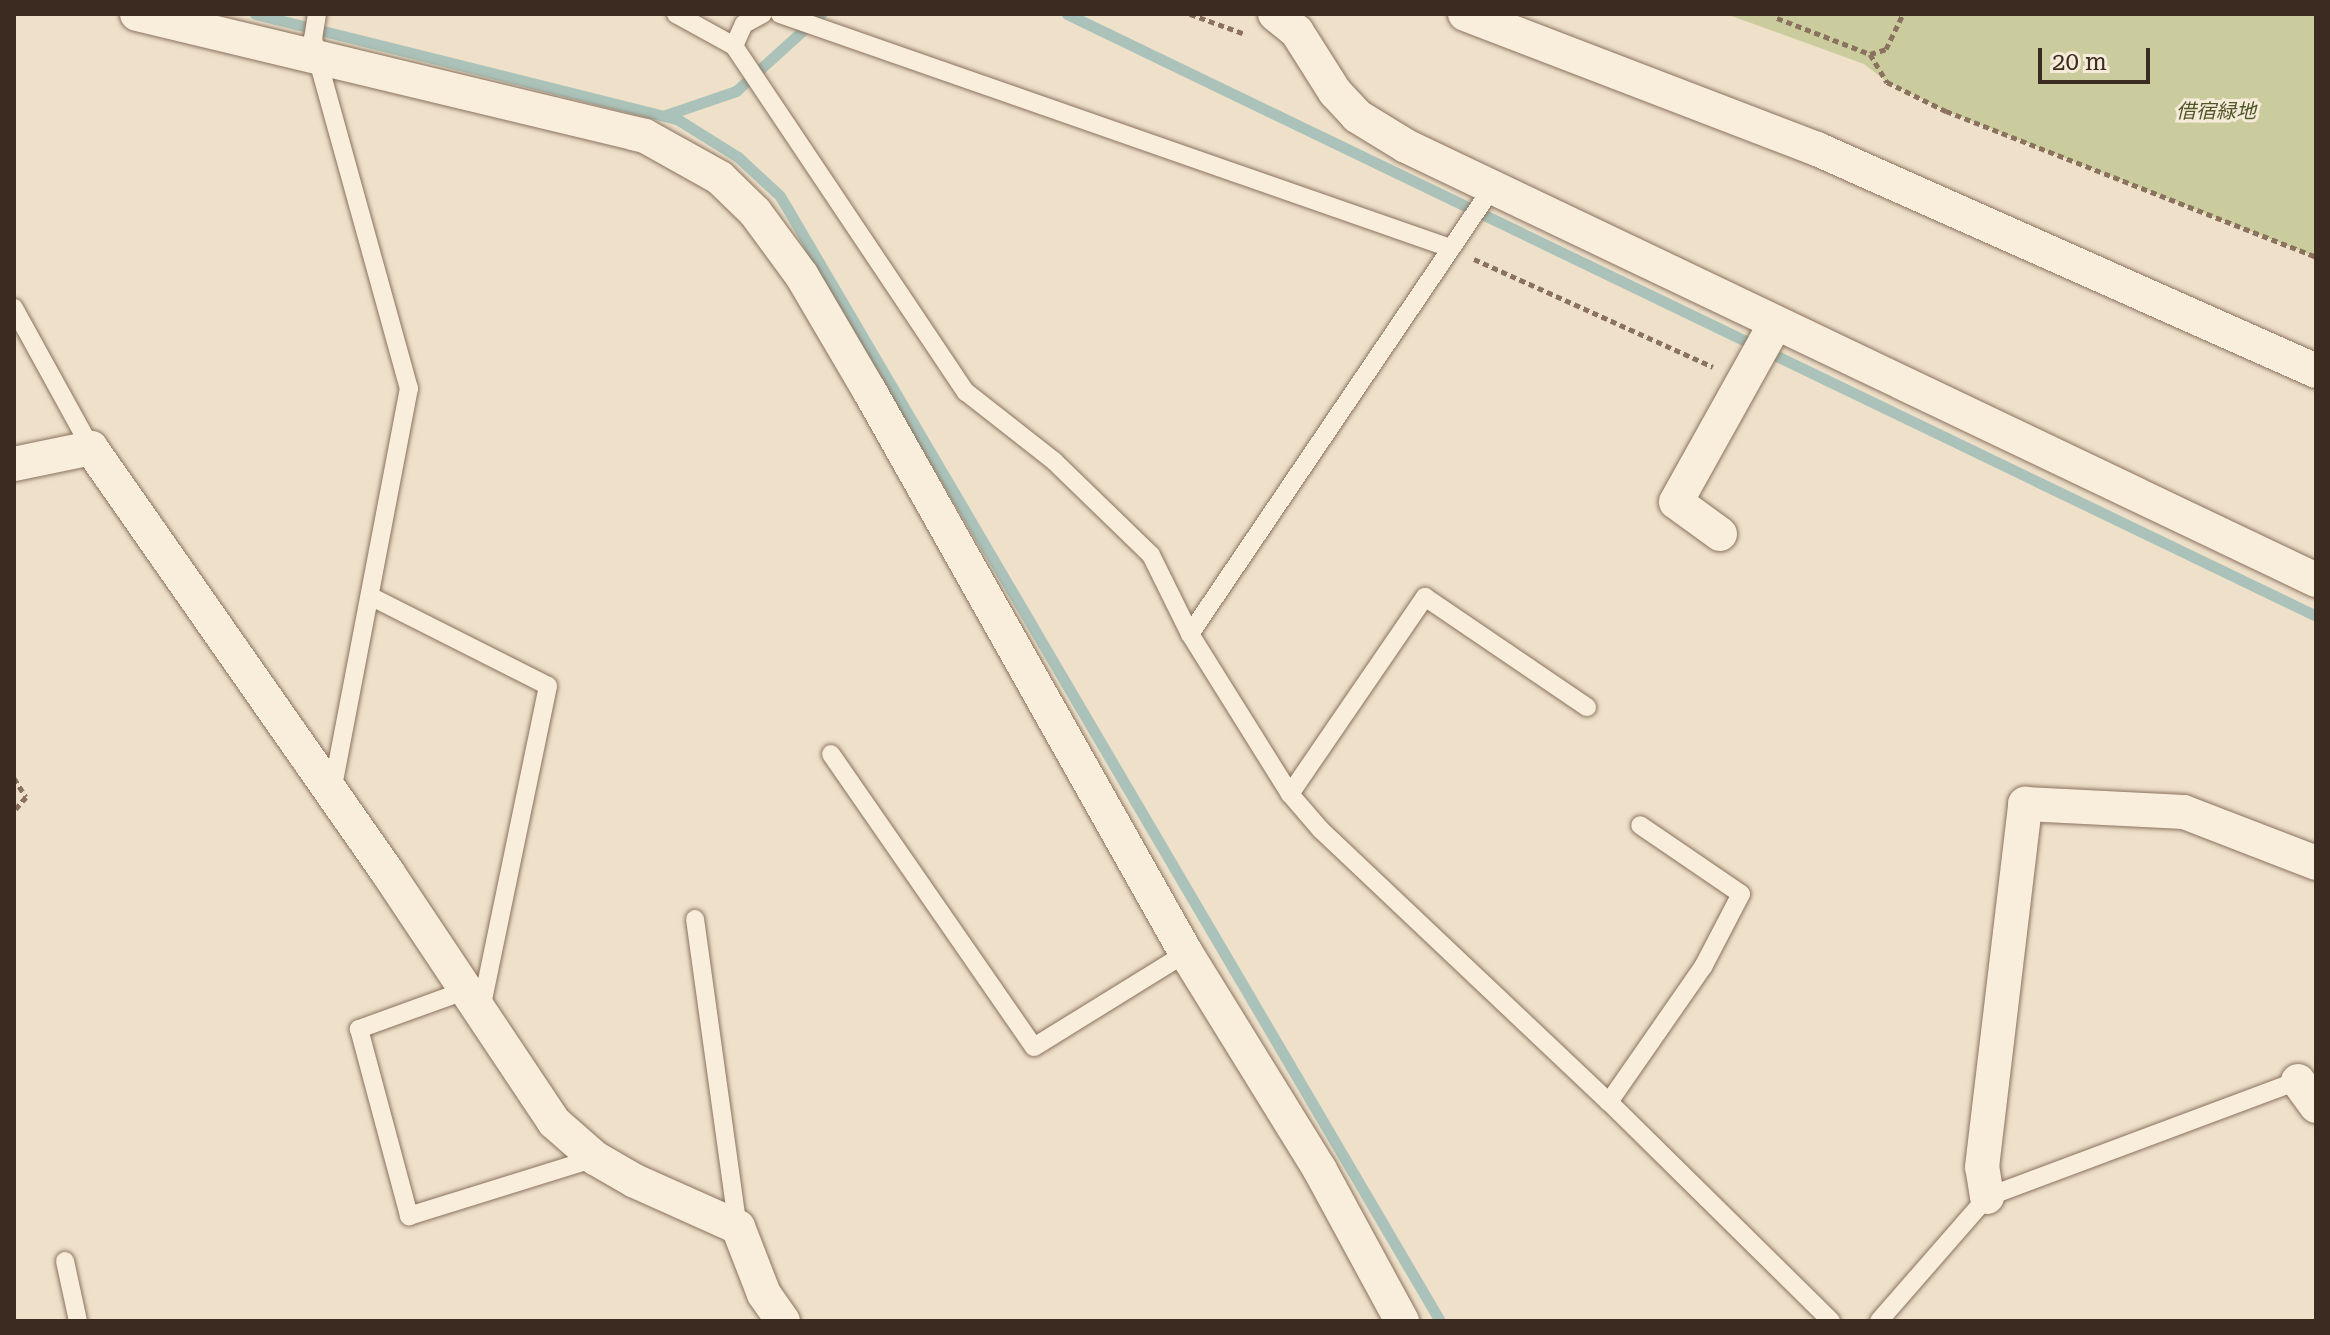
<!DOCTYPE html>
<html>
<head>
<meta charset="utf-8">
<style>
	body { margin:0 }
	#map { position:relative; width:2330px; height:1335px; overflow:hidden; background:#eee0c9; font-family:"Roboto Serif","Noto Sans JP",serif }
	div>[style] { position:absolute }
	.green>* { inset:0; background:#cbcc9d }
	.stream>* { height:11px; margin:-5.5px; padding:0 5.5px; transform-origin:5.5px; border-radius:5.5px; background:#aac2b9 }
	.path>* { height:5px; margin-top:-2.5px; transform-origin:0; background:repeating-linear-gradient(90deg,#8a725e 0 6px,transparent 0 10px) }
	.roads { filter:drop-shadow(0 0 2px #8a725e) drop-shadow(0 0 2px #8a725e) }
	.service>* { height:18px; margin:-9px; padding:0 9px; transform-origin:9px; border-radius:9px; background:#f9eedc }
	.minor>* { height:34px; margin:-17px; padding:0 17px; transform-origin:17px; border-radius:17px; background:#f9eedc }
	span { translate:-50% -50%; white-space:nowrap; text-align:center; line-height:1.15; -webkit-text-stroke:6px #f6ebd9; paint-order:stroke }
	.park-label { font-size:20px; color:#4f5728; font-style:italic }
	.frame { position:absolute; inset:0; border:16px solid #3b2b21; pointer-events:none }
	.scale { position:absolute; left:2038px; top:48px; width:112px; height:36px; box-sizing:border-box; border:4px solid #3b2b21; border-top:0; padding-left:10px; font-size:24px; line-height:28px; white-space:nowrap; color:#3b2b21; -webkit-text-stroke:6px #f6ebd9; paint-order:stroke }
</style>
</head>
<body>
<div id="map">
	<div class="green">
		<i style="clip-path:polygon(1726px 14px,2316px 14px,2316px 257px,1946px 111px,1887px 82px,1864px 64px)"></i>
	</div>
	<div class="stream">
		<i style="left:255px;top:14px;width:435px;rotate:14deg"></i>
		<i style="left:677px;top:119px;width:72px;rotate:31.9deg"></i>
		<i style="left:738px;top:157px;width:57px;rotate:42.9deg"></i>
		<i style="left:780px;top:196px;width:1304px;rotate:59.6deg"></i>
		<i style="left:1067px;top:14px;width:1387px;rotate:25.73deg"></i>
		<i style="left:666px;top:115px;width:74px;rotate:-18.9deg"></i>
		<i style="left:736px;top:91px;width:115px;rotate:-42.2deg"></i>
	</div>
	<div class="path">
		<i style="left:1190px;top:14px;width:59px;rotate:20deg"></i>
		<i style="left:1777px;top:18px;width:100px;rotate:21.2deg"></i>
		<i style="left:1870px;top:54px;width:17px;rotate:-17deg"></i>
		<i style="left:1886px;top:49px;width:39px;rotate:-64deg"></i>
		<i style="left:1870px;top:54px;width:33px;rotate:59deg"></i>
		<i style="left:1887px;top:82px;width:66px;rotate:26.2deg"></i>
		<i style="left:1946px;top:111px;width:398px;rotate:21.5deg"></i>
		<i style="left:1474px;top:259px;width:262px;rotate:24.3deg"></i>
		<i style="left:14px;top:778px;width:22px;rotate:58deg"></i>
		<i style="left:26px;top:797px;width:18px;rotate:131deg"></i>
	</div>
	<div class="roads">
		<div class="service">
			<i style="left:317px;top:14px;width:24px;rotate:99deg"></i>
			<i style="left:313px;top:38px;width:19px;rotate:78deg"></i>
			<i style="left:317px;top:57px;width:344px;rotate:74.5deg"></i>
			<i style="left:409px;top:388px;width:409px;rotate:100.8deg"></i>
			<i style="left:676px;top:14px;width:66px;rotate:28.9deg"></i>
			<i style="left:734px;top:46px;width:417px;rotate:56.2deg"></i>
			<i style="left:966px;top:392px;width:112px;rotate:38.1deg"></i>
			<i style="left:1054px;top:461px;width:135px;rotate:44.1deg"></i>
			<i style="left:1151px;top:555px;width:88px;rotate:63.7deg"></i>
			<i style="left:1190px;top:634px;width:189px;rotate:58deg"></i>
			<i style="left:1290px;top:794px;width:48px;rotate:49.3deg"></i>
			<i style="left:1321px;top:830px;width:396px;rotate:43.4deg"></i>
			<i style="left:1609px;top:1102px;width:312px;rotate:44.6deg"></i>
			<i style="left:780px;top:14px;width:710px;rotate:19.25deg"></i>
			<i style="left:734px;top:46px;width:24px;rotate:-66deg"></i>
			<i style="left:744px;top:24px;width:21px;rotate:-28deg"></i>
			<i style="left:14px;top:308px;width:160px;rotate:61.2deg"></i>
			<i style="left:370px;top:596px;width:199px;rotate:26.8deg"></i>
			<i style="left:548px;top:686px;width:330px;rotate:101.7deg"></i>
			<i style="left:1190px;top:634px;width:539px;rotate:-55.9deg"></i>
			<i style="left:831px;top:754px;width:356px;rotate:55.3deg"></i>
			<i style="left:1034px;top:1047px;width:179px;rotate:-31.7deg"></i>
			<i style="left:1290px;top:794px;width:239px;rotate:-55.6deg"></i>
			<i style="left:1425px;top:597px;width:196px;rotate:34.2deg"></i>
			<i style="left:695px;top:919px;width:311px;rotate:82.1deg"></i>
			<i style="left:464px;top:991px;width:112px;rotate:160.1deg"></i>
			<i style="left:359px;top:1029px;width:194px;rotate:75deg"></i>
			<i style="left:409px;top:1216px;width:195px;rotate:-17.3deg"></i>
			<i style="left:1609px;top:1102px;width:165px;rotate:-55.2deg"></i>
			<i style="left:1703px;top:967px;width:82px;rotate:-62.5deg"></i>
			<i style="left:1741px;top:894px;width:122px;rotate:-145.7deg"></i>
			<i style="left:65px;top:1261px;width:61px;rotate:77.8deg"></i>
			<i style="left:1879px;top:1321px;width:164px;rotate:-48.9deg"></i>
			<i style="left:1987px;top:1197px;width:332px;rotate:-20.5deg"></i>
		</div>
		<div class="minor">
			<i style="left:137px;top:14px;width:522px;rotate:13.5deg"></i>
			<i style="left:645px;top:136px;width:86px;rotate:29.2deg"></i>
			<i style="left:720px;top:178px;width:49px;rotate:44.2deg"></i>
			<i style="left:755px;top:212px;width:79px;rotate:53.7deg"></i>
			<i style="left:802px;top:276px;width:132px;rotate:59.6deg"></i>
			<i style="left:869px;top:390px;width:646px;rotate:60.62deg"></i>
			<i style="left:1186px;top:953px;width:255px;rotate:58.3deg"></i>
			<i style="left:1320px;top:1170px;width:172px;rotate:61.5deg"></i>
			<i style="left:1275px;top:14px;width:28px;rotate:39deg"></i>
			<i style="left:1297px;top:32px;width:71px;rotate:57.7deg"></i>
			<i style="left:1335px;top:92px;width:33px;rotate:47deg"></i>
			<i style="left:1357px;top:116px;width:57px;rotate:31.5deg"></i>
			<i style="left:1406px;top:146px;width:1008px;rotate:25.5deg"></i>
			<i style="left:1465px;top:14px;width:377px;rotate:21deg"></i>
			<i style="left:1817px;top:149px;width:546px;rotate:23.98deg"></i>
			<i style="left:14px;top:464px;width:79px;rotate:-11.7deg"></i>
			<i style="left:91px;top:448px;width:518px;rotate:55.05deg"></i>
			<i style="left:388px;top:873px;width:299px;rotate:56.3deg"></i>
			<i style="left:554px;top:1122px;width:55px;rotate:41.3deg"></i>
			<i style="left:595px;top:1158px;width:46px;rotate:29.9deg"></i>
			<i style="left:635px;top:1181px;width:113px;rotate:24.1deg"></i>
			<i style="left:738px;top:1227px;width:72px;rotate:68.8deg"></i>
			<i style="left:764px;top:1294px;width:33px;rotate:55deg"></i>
			<i style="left:1720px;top:534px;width:54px;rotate:-144deg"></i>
			<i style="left:1676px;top:502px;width:204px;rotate:-60.9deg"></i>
			<i style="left:2298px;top:1081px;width:31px;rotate:54deg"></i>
			<i style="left:1987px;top:1197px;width:30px;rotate:-99deg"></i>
			<i style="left:1982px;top:1167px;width:366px;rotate:-83.2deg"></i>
			<i style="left:2025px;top:804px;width:159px;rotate:2.9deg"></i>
			<i style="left:2184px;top:812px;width:142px;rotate:21.1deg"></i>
		</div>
	</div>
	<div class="park-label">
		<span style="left:2216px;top:111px">借宿緑地</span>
	</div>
	<div class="frame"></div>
	<div class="scale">20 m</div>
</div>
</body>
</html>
